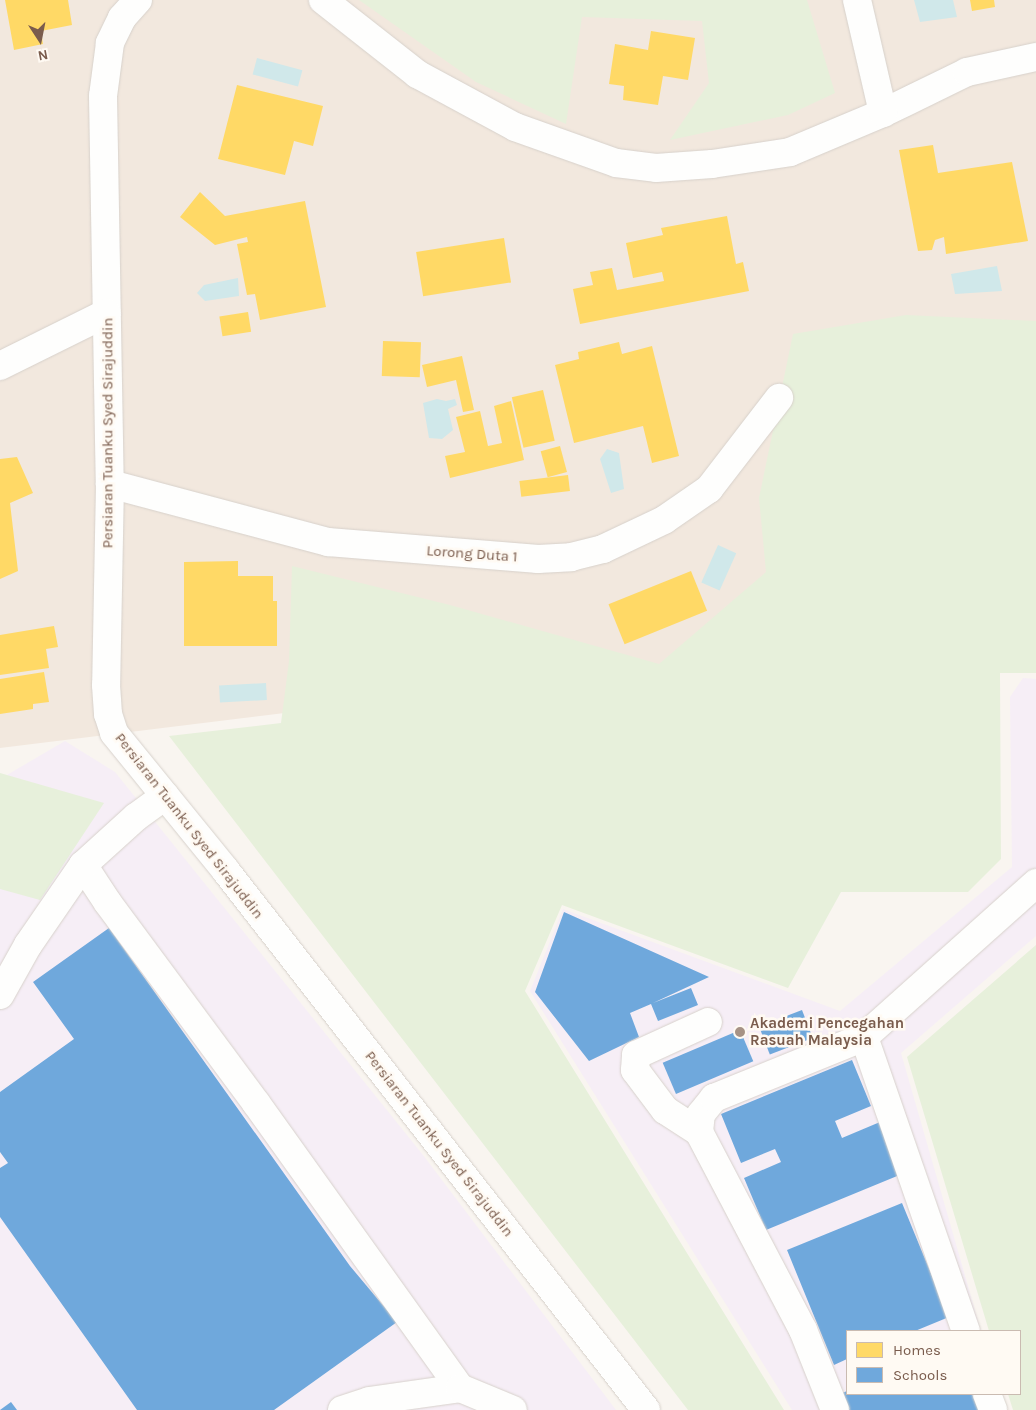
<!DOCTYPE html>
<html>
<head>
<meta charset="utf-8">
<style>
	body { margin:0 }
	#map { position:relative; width:1036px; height:1410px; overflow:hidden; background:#f9f5f0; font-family:Karla,sans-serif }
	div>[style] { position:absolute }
	.residential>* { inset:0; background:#f2e8de }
	.education>* { inset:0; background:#f6eef6 }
	.green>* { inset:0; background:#e7f0db }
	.water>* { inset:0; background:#d0e8ea; transform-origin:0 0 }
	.homes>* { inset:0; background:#ffd966; transform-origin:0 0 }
	.schools>* { inset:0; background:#6fa8dc; transform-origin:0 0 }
	.roads { filter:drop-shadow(0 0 1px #d7d1cb) drop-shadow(0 0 1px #d7d1cb) }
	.minor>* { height:28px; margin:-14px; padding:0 14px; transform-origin:14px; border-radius:14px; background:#fefefd }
	.dots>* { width:14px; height:14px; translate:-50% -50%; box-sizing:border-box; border:2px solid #fffaf3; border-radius:50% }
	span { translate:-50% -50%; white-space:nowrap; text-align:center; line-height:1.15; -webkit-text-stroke:5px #fffaf3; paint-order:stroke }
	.street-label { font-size:15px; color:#7a5c4d }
	.poi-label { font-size:15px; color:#7a5c4d; font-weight:700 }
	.left { translate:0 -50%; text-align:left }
	.legend { position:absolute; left:846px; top:1330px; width:175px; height:65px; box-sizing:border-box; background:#fffaf3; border:1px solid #cabbb1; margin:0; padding:6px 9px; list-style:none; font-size:15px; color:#7a5c4d }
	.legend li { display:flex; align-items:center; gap:10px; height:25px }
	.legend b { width:25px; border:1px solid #cabbb1 }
	.north { position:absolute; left:15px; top:15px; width:50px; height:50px; -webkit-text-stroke:4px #fffaf3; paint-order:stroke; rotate:169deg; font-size:14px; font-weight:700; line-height:20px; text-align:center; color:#7a5c4d }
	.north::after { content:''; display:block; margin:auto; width:18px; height:22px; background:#7a5c4d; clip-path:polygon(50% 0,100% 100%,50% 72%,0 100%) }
</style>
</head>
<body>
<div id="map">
	<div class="residential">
		<i style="clip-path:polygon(0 0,1036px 0,1036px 578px,682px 664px,0 748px)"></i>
	</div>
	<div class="education">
		<i style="clip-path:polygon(1023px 678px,1036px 679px,1036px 936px,901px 1053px,981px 1331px,847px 1331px,847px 1394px,999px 1394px,1004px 1410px,792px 1410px,530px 991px,563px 909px,840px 1011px,1012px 867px,1010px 697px)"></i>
		<i style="clip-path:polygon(65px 741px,115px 772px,423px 1155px,616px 1410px,0 1410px,0 779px)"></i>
	</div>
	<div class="green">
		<i style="clip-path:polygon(359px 0,807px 0,835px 93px,788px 115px,670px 140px,709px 83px,702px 21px,582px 17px,566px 124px,476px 82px)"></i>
		<i style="clip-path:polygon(906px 315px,1036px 321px,1036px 673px,1000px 673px,1001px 859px,968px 892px,841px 892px,788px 988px,562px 905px,525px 991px,784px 1410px,688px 1410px,169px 736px,281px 723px,289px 661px,292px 566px,450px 605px,659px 664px,766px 572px,759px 498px,793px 334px)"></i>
		<i style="clip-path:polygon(0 773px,104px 803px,40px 900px,0 889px)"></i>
		<i style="clip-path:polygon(1036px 945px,1036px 1410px,1013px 1410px,1008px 1394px,1020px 1394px,1020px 1331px,989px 1331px,907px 1057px)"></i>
	</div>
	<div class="water">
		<i style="clip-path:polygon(914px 0,953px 0,957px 17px,920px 22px)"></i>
		<i style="left:257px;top:58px;width:47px;height:17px;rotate:15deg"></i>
		<i style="clip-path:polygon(997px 266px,1002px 291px,955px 294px,951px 274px)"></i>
		<i style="clip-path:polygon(238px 278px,239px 296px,205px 301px,197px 293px,204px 285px)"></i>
		<i style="clip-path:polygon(437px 399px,446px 401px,455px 399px,457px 405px,448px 409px,453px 430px,442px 439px,429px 438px,423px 403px)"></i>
		<i style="clip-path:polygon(607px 449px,619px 453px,624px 489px,611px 493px,600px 459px)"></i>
		<i style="left:718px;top:545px;width:20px;height:41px;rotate:24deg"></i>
		<i style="left:266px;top:683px;width:17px;height:47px;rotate:87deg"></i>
	</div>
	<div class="homes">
		<i style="clip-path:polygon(5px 0,68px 0,72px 25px,41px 31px,43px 44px,14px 50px)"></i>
		<i style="clip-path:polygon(970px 0,994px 0,995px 7px,972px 11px)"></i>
		<i style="clip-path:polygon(651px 31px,695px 38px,688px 80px,663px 76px,658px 105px,623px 100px,624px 86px,609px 84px,615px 44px,648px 50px)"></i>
		<i style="clip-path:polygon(237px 85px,323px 106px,313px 146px,294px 141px,285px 175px,218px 159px)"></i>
		<i style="clip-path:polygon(933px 145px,938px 173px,1012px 162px,1028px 241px,946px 254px,944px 237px,935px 240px,932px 250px,918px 251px,899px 150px)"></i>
		<i style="clip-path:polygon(200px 192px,225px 216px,305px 201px,326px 307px,260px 320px,255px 294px,247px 295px,237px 244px,248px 242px,247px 237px,215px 245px,180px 217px)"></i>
		<i style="clip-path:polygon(727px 216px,736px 264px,743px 262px,749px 291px,580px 324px,573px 289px,593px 285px,590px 272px,612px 268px,617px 290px,664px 281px,662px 272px,633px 278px,626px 243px,663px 235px,661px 228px)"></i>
		<i style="left:504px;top:238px;width:45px;height:89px;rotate:81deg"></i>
		<i style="left:248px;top:312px;width:20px;height:29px;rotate:81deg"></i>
		<i style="left:383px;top:341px;width:38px;height:35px;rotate:2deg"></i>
		<i style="clip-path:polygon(619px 342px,622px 354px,652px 346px,679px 456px,652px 463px,643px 426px,574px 443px,555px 365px,579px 359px,578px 352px)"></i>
		<i style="clip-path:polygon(462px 356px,474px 410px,463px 412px,456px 380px,427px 387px,422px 365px)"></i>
		<i style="left:543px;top:390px;width:52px;height:32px;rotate:77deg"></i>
		<i style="clip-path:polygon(511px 401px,524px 460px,450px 478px,445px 456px,465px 452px,456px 417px,480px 411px,488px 446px,502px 443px,494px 406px)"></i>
		<i style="left:560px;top:446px;width:27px;height:20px;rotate:75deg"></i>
		<i style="clip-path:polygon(17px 457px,33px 493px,10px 503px,18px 571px,0 579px,0 459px)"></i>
		<i style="left:568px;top:475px;width:16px;height:49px;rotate:83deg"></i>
		<i style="clip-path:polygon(238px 561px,238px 576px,273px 576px,273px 601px,277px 601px,277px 646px,184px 646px,184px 562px)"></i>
		<i style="left:691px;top:571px;width:43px;height:89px;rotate:68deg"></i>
		<i style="clip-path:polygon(54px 626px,58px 647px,46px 649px,49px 668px,0 675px,0 635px)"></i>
		<i style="clip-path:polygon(44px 672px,49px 702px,33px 704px,33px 709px,0 714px,0 679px)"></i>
	</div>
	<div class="schools">
		<i style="clip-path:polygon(564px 912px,709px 977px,653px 1003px,691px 988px,698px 1005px,658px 1021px,651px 1004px,630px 1013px,639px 1037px,589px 1061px,535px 992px)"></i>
		<i style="clip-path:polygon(109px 928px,350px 1266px,397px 1322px,274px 1410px,137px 1410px,0 1217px,0 1168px,8px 1163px,0 1152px,0 1092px,74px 1039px,33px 982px)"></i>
		<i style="left:802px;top:1010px;width:30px;height:46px;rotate:69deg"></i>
		<i style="left:740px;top:1030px;width:34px;height:84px;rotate:67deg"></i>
		<i style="clip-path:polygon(852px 1060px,871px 1106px,835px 1121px,842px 1138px,880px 1122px,902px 1174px,766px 1230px,744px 1178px,781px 1162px,775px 1149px,741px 1163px,721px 1114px)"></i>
		<i style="clip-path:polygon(902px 1203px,949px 1317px,915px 1331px,847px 1331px,847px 1359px,834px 1365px,787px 1250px)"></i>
		<i style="clip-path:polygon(847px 1391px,847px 1394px,974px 1394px,981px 1410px,846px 1410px,840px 1394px)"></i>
		<i style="clip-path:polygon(11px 1402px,17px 1410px,0 1410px)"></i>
	</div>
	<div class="roads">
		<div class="minor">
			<i style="left:138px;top:0;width:24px;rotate:132deg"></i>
			<i style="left:122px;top:18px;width:28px;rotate:116deg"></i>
			<i style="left:110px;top:43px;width:53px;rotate:97.5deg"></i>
			<i style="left:103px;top:96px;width:388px;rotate:89deg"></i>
			<i style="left:110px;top:484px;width:201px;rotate:91.1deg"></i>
			<i style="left:106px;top:685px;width:29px;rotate:86deg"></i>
			<i style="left:108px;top:714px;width:20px;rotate:72deg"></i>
			<i style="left:114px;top:733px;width:178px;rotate:50.9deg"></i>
			<i style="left:226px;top:871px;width:683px;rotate:52.07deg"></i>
			<i style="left:323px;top:0;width:120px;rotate:38.2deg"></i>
			<i style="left:417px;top:74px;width:111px;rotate:28.4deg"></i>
			<i style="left:515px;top:127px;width:107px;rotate:19.6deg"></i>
			<i style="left:616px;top:163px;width:40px;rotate:7.1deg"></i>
			<i style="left:656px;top:168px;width:56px;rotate:-4.1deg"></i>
			<i style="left:712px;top:164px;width:79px;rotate:-8.7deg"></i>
			<i style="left:790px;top:152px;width:101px;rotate:-22.8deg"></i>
			<i style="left:883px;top:113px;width:93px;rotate:-26deg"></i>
			<i style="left:967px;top:72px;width:71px;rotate:-12.3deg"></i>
			<i style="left:857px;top:0;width:116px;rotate:77deg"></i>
			<i style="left:0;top:366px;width:119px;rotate:-26.4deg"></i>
			<i style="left:110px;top:484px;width:226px;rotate:14.9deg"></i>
			<i style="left:328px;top:542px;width:211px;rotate:4.6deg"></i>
			<i style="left:538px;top:559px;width:33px;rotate:-3deg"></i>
			<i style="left:571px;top:557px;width:33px;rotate:-14deg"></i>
			<i style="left:603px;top:549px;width:68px;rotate:-25.4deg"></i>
			<i style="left:664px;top:520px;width:55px;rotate:-34.6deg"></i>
			<i style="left:709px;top:489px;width:115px;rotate:-52.4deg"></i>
			<i style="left:83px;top:865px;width:45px;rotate:56.7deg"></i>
			<i style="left:108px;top:903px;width:249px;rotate:53.5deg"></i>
			<i style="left:256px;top:1103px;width:350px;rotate:54.4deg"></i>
			<i style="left:0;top:995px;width:57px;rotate:-60.8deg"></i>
			<i style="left:28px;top:945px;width:97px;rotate:-55.5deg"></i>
			<i style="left:83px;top:865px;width:72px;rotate:-42.2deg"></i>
			<i style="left:136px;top:817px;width:36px;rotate:-36deg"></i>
			<i style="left:864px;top:1037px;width:231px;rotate:-41.8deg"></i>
			<i style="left:699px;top:1132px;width:40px;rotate:-147.1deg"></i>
			<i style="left:665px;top:1110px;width:50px;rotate:-126.9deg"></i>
			<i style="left:635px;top:1070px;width:15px;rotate:-86deg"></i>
			<i style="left:636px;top:1055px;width:79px;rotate:-24.6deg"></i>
			<i style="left:987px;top:1394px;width:17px;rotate:69deg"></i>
			<i style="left:342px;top:1410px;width:28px;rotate:-18deg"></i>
			<i style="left:369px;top:1401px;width:92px;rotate:-8.1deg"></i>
			<i style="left:460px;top:1388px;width:57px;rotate:22.5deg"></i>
			<i style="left:835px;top:1410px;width:86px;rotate:-111.8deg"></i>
			<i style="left:803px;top:1330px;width:224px;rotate:-117.7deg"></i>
			<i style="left:699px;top:1132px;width:18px;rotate:-84deg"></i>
			<i style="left:701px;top:1114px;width:21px;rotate:-51deg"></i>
			<i style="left:714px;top:1098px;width:162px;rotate:-22.1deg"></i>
			<i style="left:864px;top:1037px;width:311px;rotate:70.9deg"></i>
		</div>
	</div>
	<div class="dots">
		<i style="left:740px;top:1032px;background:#a69286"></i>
	</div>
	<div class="street-label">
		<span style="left:108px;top:433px;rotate:-90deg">Persiaran Tuanku Syed Sirajuddin</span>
		<span style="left:472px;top:554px;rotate:4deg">Lorong Duta 1</span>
		<span style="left:189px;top:826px;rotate:52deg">Persiaran Tuanku Syed Sirajuddin</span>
		<span style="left:439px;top:1144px;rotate:52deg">Persiaran Tuanku Syed Sirajuddin</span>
	</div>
	<div class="poi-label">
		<span class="left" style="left:750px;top:1032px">Akademi Pencegahan<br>Rasuah Malaysia</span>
	</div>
	<ul class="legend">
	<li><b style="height:14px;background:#ffd966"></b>Homes</li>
	<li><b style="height:14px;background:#6fa8dc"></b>Schools</li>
	</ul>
	<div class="north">N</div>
</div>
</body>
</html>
